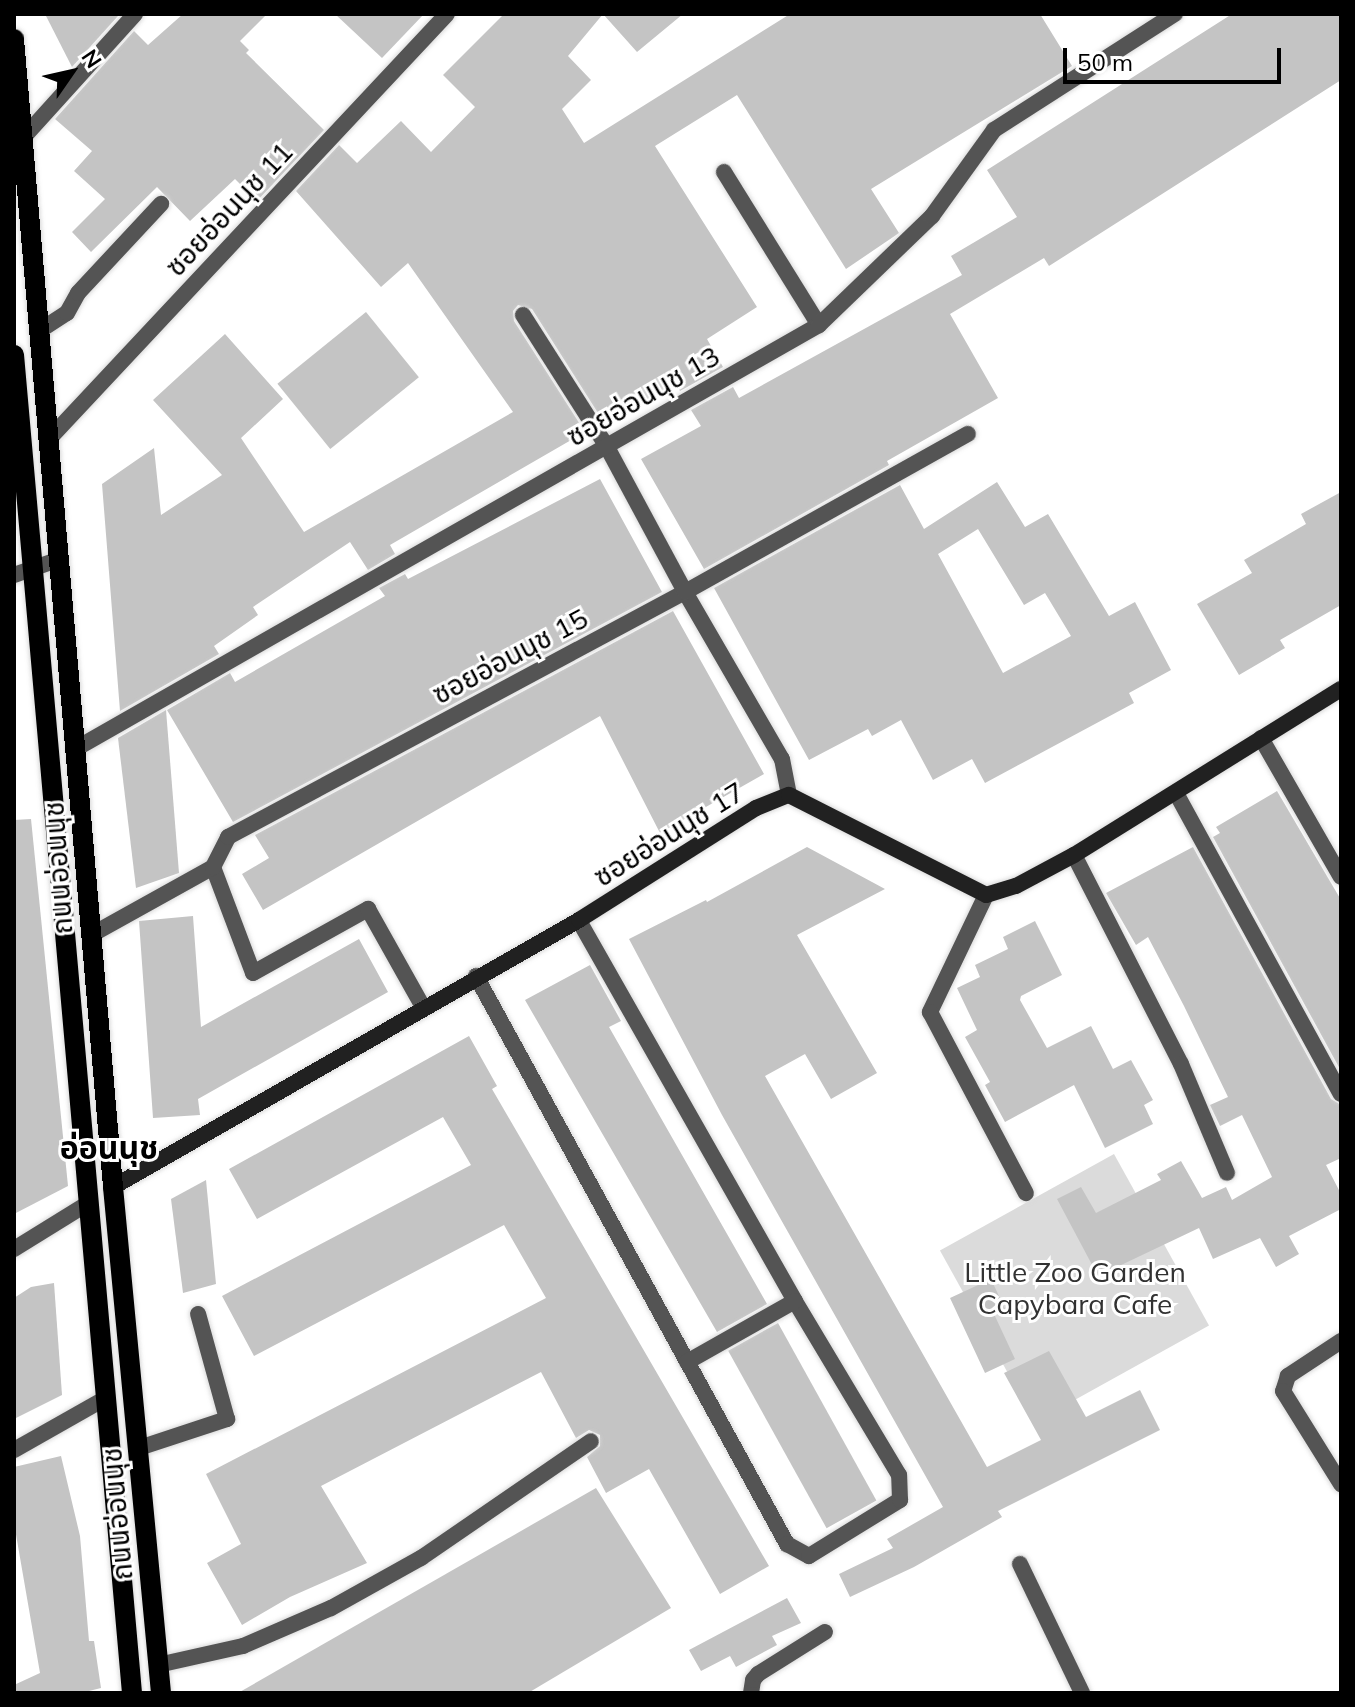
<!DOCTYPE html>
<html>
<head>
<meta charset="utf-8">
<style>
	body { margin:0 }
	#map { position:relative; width:1355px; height:1707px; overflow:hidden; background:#fff; font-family:Mulish,"Noto Sans Thai",sans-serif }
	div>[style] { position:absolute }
	.green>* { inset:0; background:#dbdbdb; transform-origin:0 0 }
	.building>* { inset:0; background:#c4c4c4; transform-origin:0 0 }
	.roads { filter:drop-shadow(0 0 2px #dbdbdb) drop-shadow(0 0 2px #dbdbdb) }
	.lane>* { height:16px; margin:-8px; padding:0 8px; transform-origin:8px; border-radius:8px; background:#545454 }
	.street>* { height:16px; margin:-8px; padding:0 8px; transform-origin:8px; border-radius:8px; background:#545454 }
	.secondary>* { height:16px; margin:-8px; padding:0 8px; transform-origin:8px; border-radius:8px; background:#212121 }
	.primary>* { height:20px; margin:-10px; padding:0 10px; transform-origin:10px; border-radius:10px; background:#000 }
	span { translate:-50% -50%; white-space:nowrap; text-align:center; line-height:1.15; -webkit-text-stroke:6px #fff; paint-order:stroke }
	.street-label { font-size:28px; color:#000 }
	.park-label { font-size:28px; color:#323232 }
	.quarter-label { font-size:32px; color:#000; font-weight:700 }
	.frame { position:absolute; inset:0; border:16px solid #000; pointer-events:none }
	.north { position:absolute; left:32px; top:32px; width:80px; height:80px; -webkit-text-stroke:6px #fff; paint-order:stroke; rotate:56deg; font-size:22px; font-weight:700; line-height:32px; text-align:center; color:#000 }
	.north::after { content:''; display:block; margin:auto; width:28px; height:36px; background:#000; clip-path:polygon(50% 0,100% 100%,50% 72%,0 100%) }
	.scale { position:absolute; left:1063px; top:48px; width:218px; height:36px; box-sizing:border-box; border:4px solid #000; border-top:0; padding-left:10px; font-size:24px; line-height:28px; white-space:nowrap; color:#000; -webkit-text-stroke:6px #fff; paint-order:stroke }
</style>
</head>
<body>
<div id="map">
	<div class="green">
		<i style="left:1114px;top:1154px;width:196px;height:199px;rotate:61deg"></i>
	</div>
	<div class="building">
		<i style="clip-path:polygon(45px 14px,117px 14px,118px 16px,72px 67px)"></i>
		<i style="clip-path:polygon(183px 14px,267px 14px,240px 41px,249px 50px,246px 53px,324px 130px,257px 201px,235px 179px,190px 221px,157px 187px,91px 252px,72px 232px,105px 199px,74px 171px,92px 151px,55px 119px,134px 31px,148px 45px)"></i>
		<i style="clip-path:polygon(335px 14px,424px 14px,382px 58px)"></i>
		<i style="clip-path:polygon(504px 14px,683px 14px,637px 52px,603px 14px,568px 56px,591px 80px,562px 109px,584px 143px,790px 14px,1040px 14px,1072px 66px,871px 189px,899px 233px,846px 269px,737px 95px,655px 146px,757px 307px,707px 339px,723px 367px,680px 391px,677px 386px,615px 420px,612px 415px,603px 421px,532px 309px,518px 305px,513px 311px,514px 321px,585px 432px,390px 545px,395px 554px,368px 570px,350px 542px,253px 607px,258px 615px,214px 646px,219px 654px,120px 711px,102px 484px,154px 448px,161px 515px,222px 475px,153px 400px,225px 334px,283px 399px,241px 438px,304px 532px,513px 412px,408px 263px,381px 287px,296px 191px,339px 145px,357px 163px,401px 121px,431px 152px,475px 107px,443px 75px)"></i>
		<i style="clip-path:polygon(1232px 14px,1341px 14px,1341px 80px,1049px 266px,1044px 258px,950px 314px,998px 398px,887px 461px,889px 465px,704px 569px,641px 459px,701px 426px,691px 410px,733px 387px,739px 398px,962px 275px,951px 256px,1017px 217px,987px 170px)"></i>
		<i style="left:366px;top:312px;width:84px;height:114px;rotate:51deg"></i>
		<i style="clip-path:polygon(600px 479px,662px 592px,233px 822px,167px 710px,230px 673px,235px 682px,385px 596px,379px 588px,405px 574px,408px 579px)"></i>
		<i style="clip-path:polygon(evenodd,997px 482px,1025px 527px,1048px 514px,1109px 616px,1135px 602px,1171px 670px,1129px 693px,1134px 703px,985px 783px,972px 759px,933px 780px,901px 720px,872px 736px,868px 729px,809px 760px,714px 588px,900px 485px,924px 529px,997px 482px,978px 529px,1024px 605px,1045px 593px,1071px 636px,1003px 673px,938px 554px,978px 529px)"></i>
		<i style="clip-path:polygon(1341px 492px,1341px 605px,1280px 640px,1285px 648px,1239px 675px,1197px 604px,1252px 573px,1244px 560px,1306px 524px,1301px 514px)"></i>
		<i style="clip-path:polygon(673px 611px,764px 774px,660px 833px,600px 716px,263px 910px,242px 874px,269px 858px,255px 835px)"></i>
		<i style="clip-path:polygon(166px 710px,179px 873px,136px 888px,118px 738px)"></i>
		<i style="clip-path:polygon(1277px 791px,1341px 900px,1341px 1071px,1213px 837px,1220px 833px,1216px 827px)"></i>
		<i style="clip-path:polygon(31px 819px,68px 1186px,14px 1214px,14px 820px)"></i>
		<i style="clip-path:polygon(807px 847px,885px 889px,797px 935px,877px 1073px,831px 1099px,805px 1054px,765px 1076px,987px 1467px,1041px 1440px,1004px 1373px,1049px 1351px,1086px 1417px,1140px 1390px,1160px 1430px,998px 1511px,1002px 1517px,914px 1567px,850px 1597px,839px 1574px,893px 1548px,887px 1539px,943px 1507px,722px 1115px,629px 939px,706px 900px,707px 902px)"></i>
		<i style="clip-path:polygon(1193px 847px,1331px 1099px,1341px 1105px,1341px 1158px,1326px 1165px,1341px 1194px,1341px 1209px,1289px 1236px,1299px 1254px,1276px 1267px,1260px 1238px,1213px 1259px,1199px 1228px,1098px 1276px,1057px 1199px,1081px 1187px,1096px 1213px,1161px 1180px,1157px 1174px,1181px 1161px,1202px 1198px,1226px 1187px,1232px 1200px,1272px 1177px,1242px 1115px,1220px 1126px,1210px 1105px,1228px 1097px,1184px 1006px,1148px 937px,1136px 945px,1106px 893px)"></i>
		<i style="clip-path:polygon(193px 916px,201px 1027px,359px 939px,388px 992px,198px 1099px,200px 1115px,153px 1118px,139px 921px)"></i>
		<i style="clip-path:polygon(1035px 921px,1062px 975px,1021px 996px,1020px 1000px,1047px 1048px,1091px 1026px,1113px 1069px,1131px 1060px,1153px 1100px,1144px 1105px,1153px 1124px,1105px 1148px,1074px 1085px,1005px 1122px,985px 1085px,990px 1082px,965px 1037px,977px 1030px,957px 988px,980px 977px,975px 965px,1008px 949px,1003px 937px)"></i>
		<i style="clip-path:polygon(590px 965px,621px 1021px,609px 1027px,767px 1304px,717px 1332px,525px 1000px)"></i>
		<i style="clip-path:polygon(469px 1036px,497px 1086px,492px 1089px,524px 1144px,769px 1566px,720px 1594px,649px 1469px,606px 1493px,587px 1457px,600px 1446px,600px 1435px,589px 1430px,576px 1438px,541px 1372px,321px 1486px,367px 1563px,290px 1597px,242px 1625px,207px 1563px,241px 1544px,206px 1474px,546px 1298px,504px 1225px,254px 1356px,222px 1296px,471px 1165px,443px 1117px,257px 1219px,229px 1169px)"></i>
		<i style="clip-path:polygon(206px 1180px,216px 1284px,183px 1293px,171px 1199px)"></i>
		<i style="clip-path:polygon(991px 1279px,1005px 1309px,994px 1314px,1015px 1359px,985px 1373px,950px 1298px)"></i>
		<i style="clip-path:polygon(54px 1283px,62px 1395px,14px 1419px,14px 1298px,31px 1287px)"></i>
		<i style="left:778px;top:1323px;width:203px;height:57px;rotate:61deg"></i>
		<i style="clip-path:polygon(61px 1456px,80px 1536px,89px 1641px,94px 1641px,101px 1688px,81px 1693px,14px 1693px,14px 1685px,40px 1673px,14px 1523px,14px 1467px)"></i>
		<i style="clip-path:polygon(596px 1488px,671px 1608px,528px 1693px,238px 1693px)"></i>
		<i style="clip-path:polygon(787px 1598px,801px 1623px,772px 1636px,777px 1645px,736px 1667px,730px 1656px,701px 1671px,689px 1650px)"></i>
	</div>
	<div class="roads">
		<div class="lane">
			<i style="left:724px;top:172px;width:180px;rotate:58.2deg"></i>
			<i style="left:39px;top:331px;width:33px;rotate:-33deg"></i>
			<i style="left:67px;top:313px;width:23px;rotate:-61deg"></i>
			<i style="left:78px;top:293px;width:122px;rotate:-47deg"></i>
			<i style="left:14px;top:575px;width:49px;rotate:-19.2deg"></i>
			<i style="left:213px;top:867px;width:113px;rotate:69.3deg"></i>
			<i style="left:253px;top:973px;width:132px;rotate:-29.1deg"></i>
			<i style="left:368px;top:909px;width:112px;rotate:60.7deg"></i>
			<i style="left:139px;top:1448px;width:93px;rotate:-18.2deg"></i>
			<i style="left:227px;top:1419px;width:109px;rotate:-105.4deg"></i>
			<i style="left:1020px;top:1564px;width:143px;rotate:64.3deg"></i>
			<i style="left:158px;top:1665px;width:87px;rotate:-12.6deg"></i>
			<i style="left:243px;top:1646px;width:96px;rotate:-23.4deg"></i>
			<i style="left:331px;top:1608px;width:103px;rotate:-29.1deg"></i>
			<i style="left:421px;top:1558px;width:206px;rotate:-34.5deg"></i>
			<i style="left:751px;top:1693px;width:13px;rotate:-81deg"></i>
			<i style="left:753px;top:1680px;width:8px;rotate:-50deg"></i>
			<i style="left:758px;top:1674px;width:79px;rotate:-32.1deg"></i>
		</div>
		<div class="street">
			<i style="left:23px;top:138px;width:167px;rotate:-47.9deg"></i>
			<i style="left:523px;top:315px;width:156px;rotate:57.5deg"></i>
			<i style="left:607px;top:447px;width:165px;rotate:61.7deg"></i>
			<i style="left:685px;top:592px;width:193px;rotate:59.9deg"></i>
			<i style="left:782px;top:759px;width:37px;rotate:79deg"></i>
			<i style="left:49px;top:439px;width:582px;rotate:-46.88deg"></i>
			<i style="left:1261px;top:738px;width:160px;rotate:60.1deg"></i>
			<i style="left:77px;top:748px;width:854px;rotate:-29.69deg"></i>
			<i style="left:819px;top:325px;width:157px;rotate:-44deg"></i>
			<i style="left:932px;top:216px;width:106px;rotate:-54.2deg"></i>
			<i style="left:994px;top:130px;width:215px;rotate:-32.7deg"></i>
			<i style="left:1176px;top:793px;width:343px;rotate:61.3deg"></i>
			<i style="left:1074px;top:855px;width:235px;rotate:62.9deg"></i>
			<i style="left:1181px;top:1064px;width:118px;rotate:67.1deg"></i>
			<i style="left:986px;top:895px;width:130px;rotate:115.6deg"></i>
			<i style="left:930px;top:1012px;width:205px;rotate:62.1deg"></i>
			<i style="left:91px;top:935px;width:140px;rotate:-29.1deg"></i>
			<i style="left:213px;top:867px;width:34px;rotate:-63deg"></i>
			<i style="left:228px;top:837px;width:519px;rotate:-28.2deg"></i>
			<i style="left:685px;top:592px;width:324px;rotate:-29.2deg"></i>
			<i style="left:476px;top:976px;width:648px;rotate:61.3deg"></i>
			<i style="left:787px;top:1544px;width:25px;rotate:29deg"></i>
			<i style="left:809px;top:1556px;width:107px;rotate:-31.6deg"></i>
			<i style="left:900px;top:1500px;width:25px;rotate:-92deg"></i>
			<i style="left:899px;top:1475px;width:203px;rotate:-120.9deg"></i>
			<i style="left:795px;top:1301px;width:438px;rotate:-119.6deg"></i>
			<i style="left:14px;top:1249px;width:89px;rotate:-31.7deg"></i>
			<i style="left:1341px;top:1341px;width:64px;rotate:146.6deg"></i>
			<i style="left:1288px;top:1376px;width:16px;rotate:108deg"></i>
			<i style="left:1283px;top:1391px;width:110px;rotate:58.1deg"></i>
			<i style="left:687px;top:1362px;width:124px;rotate:-29.5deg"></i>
			<i style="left:14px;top:1450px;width:106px;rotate:-29.5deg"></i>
		</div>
		<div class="secondary">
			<i style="left:113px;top:1187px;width:537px;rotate:-29.81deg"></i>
			<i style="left:579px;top:920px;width:209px;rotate:-32.3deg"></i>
			<i style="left:756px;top:808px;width:35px;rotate:-22deg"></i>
			<i style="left:789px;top:795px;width:221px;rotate:26.9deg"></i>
			<i style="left:986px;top:895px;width:31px;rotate:-17deg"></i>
			<i style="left:1016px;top:886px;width:66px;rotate:-28.1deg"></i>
			<i style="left:1074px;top:855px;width:314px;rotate:-31.9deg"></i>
		</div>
		<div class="primary">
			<i style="left:14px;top:39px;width:1152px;rotate:85.07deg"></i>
			<i style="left:113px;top:1187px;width:508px;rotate:84.58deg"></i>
			<i style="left:14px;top:355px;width:1343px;rotate:84.96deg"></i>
		</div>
	</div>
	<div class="street-label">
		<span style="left:229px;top:209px;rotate:-47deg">ซอยอ่อนนุช 11</span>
		<span style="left:643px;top:396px;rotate:-30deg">ซอยอ่อนนุช 13</span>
		<span style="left:510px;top:656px;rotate:-28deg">ซอยอ่อนนุช 15</span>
		<span style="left:669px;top:834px;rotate:-32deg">ซอยอ่อนนุช 17</span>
		<span style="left:58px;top:868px;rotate:-94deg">ถนนอ่อนนุช</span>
		<span style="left:117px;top:1514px;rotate:-95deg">ถนนอ่อนนุช</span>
	</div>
	<div class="park-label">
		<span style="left:1075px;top:1288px">Little Zoo Garden<br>Capybara Cafe</span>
	</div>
	<div class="quarter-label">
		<span style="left:109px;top:1147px">อ่อนนุช</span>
	</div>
	<div class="frame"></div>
	<div class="north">N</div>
	<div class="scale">50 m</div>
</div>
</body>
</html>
